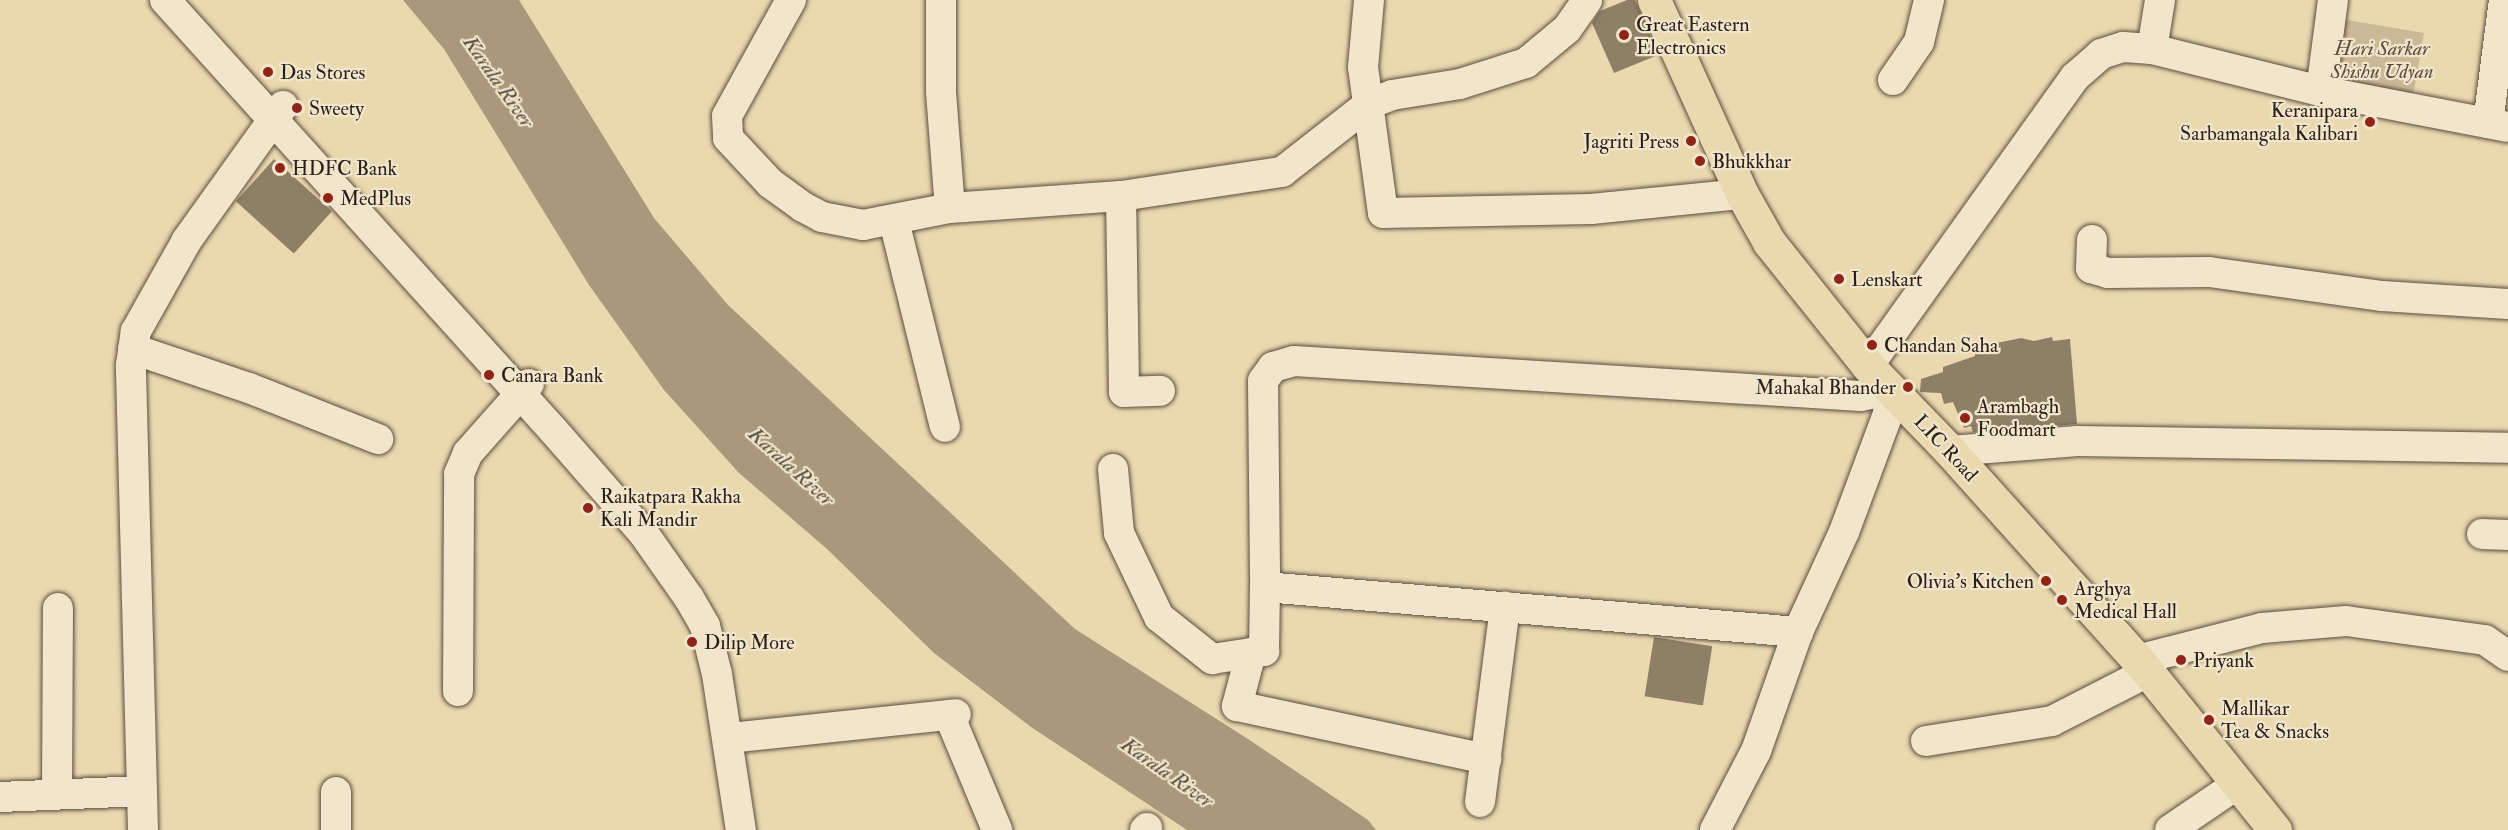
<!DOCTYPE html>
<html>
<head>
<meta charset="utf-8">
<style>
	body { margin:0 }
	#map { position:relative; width:2508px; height:830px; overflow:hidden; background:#ead8af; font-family:"IM FELL Double Pica",serif }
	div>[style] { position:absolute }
	.green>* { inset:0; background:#cab996 }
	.water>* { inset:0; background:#a9997c }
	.building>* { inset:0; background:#8e7f67; transform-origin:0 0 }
	.roads { filter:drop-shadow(0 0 2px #5b4d3f) drop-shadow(0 0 2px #5b4d3f) }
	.minor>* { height:30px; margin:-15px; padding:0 15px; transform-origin:15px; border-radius:15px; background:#f1e6cb }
	.major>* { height:33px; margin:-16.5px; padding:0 16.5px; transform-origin:16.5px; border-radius:16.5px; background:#ead8af }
	.dots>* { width:16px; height:16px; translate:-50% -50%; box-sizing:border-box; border:3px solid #f1e6cb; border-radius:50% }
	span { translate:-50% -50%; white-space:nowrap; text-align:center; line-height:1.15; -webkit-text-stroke:4.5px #f1e6cb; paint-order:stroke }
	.poi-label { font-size:20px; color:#2b1f1a }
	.left { translate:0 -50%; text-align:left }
	.right { translate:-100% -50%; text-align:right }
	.park-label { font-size:20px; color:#5b4d3f; font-style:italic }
	.street-label { font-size:20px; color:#2b1f1a }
	.water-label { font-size:21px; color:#574a3c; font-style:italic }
</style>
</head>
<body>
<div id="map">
	<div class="green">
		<i style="clip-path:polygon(2341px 19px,2424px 33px,2412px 102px,2341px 89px,2332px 75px)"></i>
	</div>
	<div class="water">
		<i style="clip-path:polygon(403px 0,519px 0,654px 218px,728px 305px,1075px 629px,1248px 739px,1368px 820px,1376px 830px,1187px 830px,1031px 727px,934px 653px,827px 549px,739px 473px,664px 390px,589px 285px,444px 49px)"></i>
	</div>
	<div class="building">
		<i style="clip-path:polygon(1627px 0,1635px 0,1658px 55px,1614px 73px,1592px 23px,1600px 11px)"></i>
		<i style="left:274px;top:159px;width:78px;height:57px;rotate:42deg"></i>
		<i style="clip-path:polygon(2052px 337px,2053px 341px,2070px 339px,2077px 424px,1973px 432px,1971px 426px,1964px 428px,1953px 402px,1944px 404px,1941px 393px,1920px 392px,1921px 379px,1943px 372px,1943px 367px,1975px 356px,1975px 351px,1987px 345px,2021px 338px,2034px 341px)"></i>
		<i style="left:1654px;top:637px;width:59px;height:60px;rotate:9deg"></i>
	</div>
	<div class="roads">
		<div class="minor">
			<i style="left:165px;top:0;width:579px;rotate:47.94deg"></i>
			<i style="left:553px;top:430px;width:138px;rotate:48.8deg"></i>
			<i style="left:644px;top:534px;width:78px;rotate:54.9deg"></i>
			<i style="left:689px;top:598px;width:32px;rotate:60deg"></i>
			<i style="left:705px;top:626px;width:49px;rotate:76deg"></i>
			<i style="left:717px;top:674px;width:158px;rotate:81.3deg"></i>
			<i style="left:791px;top:0;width:132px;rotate:118.9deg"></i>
			<i style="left:727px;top:116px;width:22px;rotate:87deg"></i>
			<i style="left:728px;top:138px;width:62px;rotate:47deg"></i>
			<i style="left:770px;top:183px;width:41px;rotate:36deg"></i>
			<i style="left:803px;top:207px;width:21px;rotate:28deg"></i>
			<i style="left:822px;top:217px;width:42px;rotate:11deg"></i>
			<i style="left:863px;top:225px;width:89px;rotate:-11.1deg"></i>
			<i style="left:950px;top:208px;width:171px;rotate:-4deg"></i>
			<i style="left:1121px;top:196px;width:163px;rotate:-8.5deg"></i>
			<i style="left:1282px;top:172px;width:110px;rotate:-38deg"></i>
			<i style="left:1369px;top:104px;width:25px;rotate:-21deg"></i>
			<i style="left:1392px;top:95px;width:69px;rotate:-9.2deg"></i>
			<i style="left:1460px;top:84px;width:69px;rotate:-17.7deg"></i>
			<i style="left:1526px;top:63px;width:53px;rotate:-39.7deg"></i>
			<i style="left:1567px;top:29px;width:35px;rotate:-55deg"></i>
			<i style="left:941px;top:0;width:92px;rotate:90deg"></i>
			<i style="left:941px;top:92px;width:116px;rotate:85.6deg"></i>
			<i style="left:1369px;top:0;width:67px;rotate:95.1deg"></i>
			<i style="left:1363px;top:67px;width:147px;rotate:82.2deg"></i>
			<i style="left:1383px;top:213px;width:208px;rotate:-1.1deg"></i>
			<i style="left:1591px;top:209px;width:152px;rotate:-5.7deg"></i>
			<i style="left:2152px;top:49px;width:50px;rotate:-80.7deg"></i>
			<i style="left:1893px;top:80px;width:46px;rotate:-55.6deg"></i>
			<i style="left:1919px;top:42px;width:43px;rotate:-76.6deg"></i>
			<i style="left:2321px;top:91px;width:92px;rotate:-82.5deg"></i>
			<i style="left:2488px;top:123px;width:124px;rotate:-82.6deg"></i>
			<i style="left:1121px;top:196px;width:196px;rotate:89.1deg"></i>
			<i style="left:1124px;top:392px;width:36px;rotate:-2deg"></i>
			<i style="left:894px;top:221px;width:212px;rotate:76.1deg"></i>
			<i style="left:2092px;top:240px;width:28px;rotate:92deg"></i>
			<i style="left:2091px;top:268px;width:18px;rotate:16deg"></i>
			<i style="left:2108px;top:273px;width:101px;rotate:-0.6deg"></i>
			<i style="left:2209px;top:272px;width:175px;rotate:7.9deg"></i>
			<i style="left:2382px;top:296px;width:126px;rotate:3.6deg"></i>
			<i style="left:133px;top:349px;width:122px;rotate:18.6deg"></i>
			<i style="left:249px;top:388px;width:139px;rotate:21.6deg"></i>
			<i style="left:1868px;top:366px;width:355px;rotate:-54.4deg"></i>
			<i style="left:2075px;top:77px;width:35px;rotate:-41deg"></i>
			<i style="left:2101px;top:54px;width:23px;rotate:-18deg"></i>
			<i style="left:2123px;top:47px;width:29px;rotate:4deg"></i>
			<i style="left:2152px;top:49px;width:174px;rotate:14deg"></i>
			<i style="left:2321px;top:91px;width:190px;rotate:10.9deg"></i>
			<i style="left:1950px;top:451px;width:128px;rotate:-4.5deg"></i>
			<i style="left:2078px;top:441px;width:430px;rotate:0.9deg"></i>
			<i style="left:1113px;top:469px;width:64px;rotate:84.6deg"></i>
			<i style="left:1119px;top:533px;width:93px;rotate:64.5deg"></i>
			<i style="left:1159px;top:617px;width:68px;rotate:38.4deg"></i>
			<i style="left:1212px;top:659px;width:53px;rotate:-8.7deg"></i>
			<i style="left:1264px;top:651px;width:64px;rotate:-89.1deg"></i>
			<i style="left:2482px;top:534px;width:26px;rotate:2deg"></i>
			<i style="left:1251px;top:653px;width:55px;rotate:104.8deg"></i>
			<i style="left:1237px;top:706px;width:255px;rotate:12deg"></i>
			<i style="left:2137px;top:660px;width:129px;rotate:-14.4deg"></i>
			<i style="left:2262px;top:628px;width:84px;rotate:-4.8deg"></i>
			<i style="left:2346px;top:621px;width:140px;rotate:7.8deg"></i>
			<i style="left:2485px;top:640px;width:28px;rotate:35deg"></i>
			<i style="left:458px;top:691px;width:217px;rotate:-89.7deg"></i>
			<i style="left:459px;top:474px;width:23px;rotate:-67deg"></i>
			<i style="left:468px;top:453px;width:92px;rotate:-48.5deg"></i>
			<i style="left:949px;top:715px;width:125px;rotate:67.3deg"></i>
			<i style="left:729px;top:738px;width:228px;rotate:-6deg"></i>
			<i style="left:1926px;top:741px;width:128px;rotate:-9deg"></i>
			<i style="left:2052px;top:721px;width:108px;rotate:-27deg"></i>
			<i style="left:57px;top:794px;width:186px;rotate:-89.7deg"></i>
			<i style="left:0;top:797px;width:141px;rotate:-2.4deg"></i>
			<i style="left:1480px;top:802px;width:197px;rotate:-82.7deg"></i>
			<i style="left:143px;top:830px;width:465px;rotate:-91.5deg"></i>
			<i style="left:131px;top:365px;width:34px;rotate:-82deg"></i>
			<i style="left:136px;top:331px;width:104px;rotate:-60.7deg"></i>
			<i style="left:187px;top:240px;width:165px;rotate:-54.4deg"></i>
			<i style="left:336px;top:830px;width:38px;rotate:-90deg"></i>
			<i style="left:1145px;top:830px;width:3px;rotate:-45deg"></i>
			<i style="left:1715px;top:830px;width:89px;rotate:-62.6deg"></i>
			<i style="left:1756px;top:751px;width:126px;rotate:-70.6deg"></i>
			<i style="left:1798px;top:632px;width:110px;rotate:-65.3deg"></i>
			<i style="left:1844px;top:532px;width:126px;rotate:-69.6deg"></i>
			<i style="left:1888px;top:414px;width:24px;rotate:-83deg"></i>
			<i style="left:1891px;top:390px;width:31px;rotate:169deg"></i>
			<i style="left:1861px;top:396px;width:568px;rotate:-176.47deg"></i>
			<i style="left:1294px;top:361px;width:22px;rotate:164deg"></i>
			<i style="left:1273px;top:367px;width:17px;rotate:126deg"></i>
			<i style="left:1263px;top:381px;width:206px;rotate:89.4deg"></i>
			<i style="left:1265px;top:587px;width:535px;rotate:4.83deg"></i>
			<i style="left:2170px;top:830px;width:83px;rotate:-34.3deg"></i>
		</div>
		<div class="major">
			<i style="left:1654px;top:0;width:213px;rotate:65.6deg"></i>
			<i style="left:1742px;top:194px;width:55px;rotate:60.6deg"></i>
			<i style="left:1769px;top:242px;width:159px;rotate:51.4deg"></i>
			<i style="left:1868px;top:366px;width:118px;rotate:46deg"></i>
			<i style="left:1950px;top:451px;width:297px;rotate:48.1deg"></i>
			<i style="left:2148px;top:672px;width:203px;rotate:51.2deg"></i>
		</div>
	</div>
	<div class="dots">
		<i style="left:1624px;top:35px;background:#8f2418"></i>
		<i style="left:268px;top:72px;background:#8f2418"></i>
		<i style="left:297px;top:108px;background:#8f2418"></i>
		<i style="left:2370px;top:122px;background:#8f2418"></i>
		<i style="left:1691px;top:141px;background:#8f2418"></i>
		<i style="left:1700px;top:161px;background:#8f2418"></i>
		<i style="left:280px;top:168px;background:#8f2418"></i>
		<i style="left:328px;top:198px;background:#8f2418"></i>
		<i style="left:1839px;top:279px;background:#8f2418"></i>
		<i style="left:1872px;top:345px;background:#8f2418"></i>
		<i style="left:489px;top:375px;background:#8f2418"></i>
		<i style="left:1908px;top:387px;background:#8f2418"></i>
		<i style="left:1965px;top:418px;background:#8f2418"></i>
		<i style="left:588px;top:508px;background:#8f2418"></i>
		<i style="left:2046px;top:581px;background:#8f2418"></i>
		<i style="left:2062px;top:600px;background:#8f2418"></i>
		<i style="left:692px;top:642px;background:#8f2418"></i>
		<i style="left:2181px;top:660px;background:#8f2418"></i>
		<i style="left:2209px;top:720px;background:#8f2418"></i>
	</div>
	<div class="poi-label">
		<span class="left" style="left:1636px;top:36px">Great Eastern<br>Electronics</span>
		<span class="left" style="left:280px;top:72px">Das Stores</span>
		<span class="left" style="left:309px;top:108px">Sweety</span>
		<span class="right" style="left:2358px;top:122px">Keranipara<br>Sarbamangala Kalibari</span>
		<span class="right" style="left:1679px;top:141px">Jagriti Press</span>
		<span class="left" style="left:1712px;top:161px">Bhukkhar</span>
		<span class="left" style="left:292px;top:168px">HDFC Bank</span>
		<span class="left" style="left:340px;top:198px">MedPlus</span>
		<span class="left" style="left:1851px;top:279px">Lenskart</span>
		<span class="left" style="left:1884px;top:345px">Chandan Saha</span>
		<span class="left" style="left:501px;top:375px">Canara Bank</span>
		<span class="right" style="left:1896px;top:387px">Mahakal Bhander</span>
		<span class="left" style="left:1977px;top:418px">Arambagh<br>Foodmart</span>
		<span class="left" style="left:600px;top:508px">Raikatpara Rakha<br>Kali Mandir</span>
		<span class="right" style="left:2034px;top:581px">Olivia's Kitchen</span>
		<span class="left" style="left:2074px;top:600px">Arghya<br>Medical Hall</span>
		<span class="left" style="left:704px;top:642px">Dilip More</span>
		<span class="left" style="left:2193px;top:660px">Priyank</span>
		<span class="left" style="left:2221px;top:720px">Mallikar<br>Tea &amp; Snacks</span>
	</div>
	<div class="park-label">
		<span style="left:2382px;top:60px">Hari Sarkar<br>Shishu Udyan</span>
	</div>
	<div class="street-label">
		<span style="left:1946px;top:448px;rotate:47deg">LIC Road</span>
	</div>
	<div class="water-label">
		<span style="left:498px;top:82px;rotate:55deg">Karala River</span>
		<span style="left:791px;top:467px;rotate:42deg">Karala River</span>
		<span style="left:1167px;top:773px;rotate:35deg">Karala River</span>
	</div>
</div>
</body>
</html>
